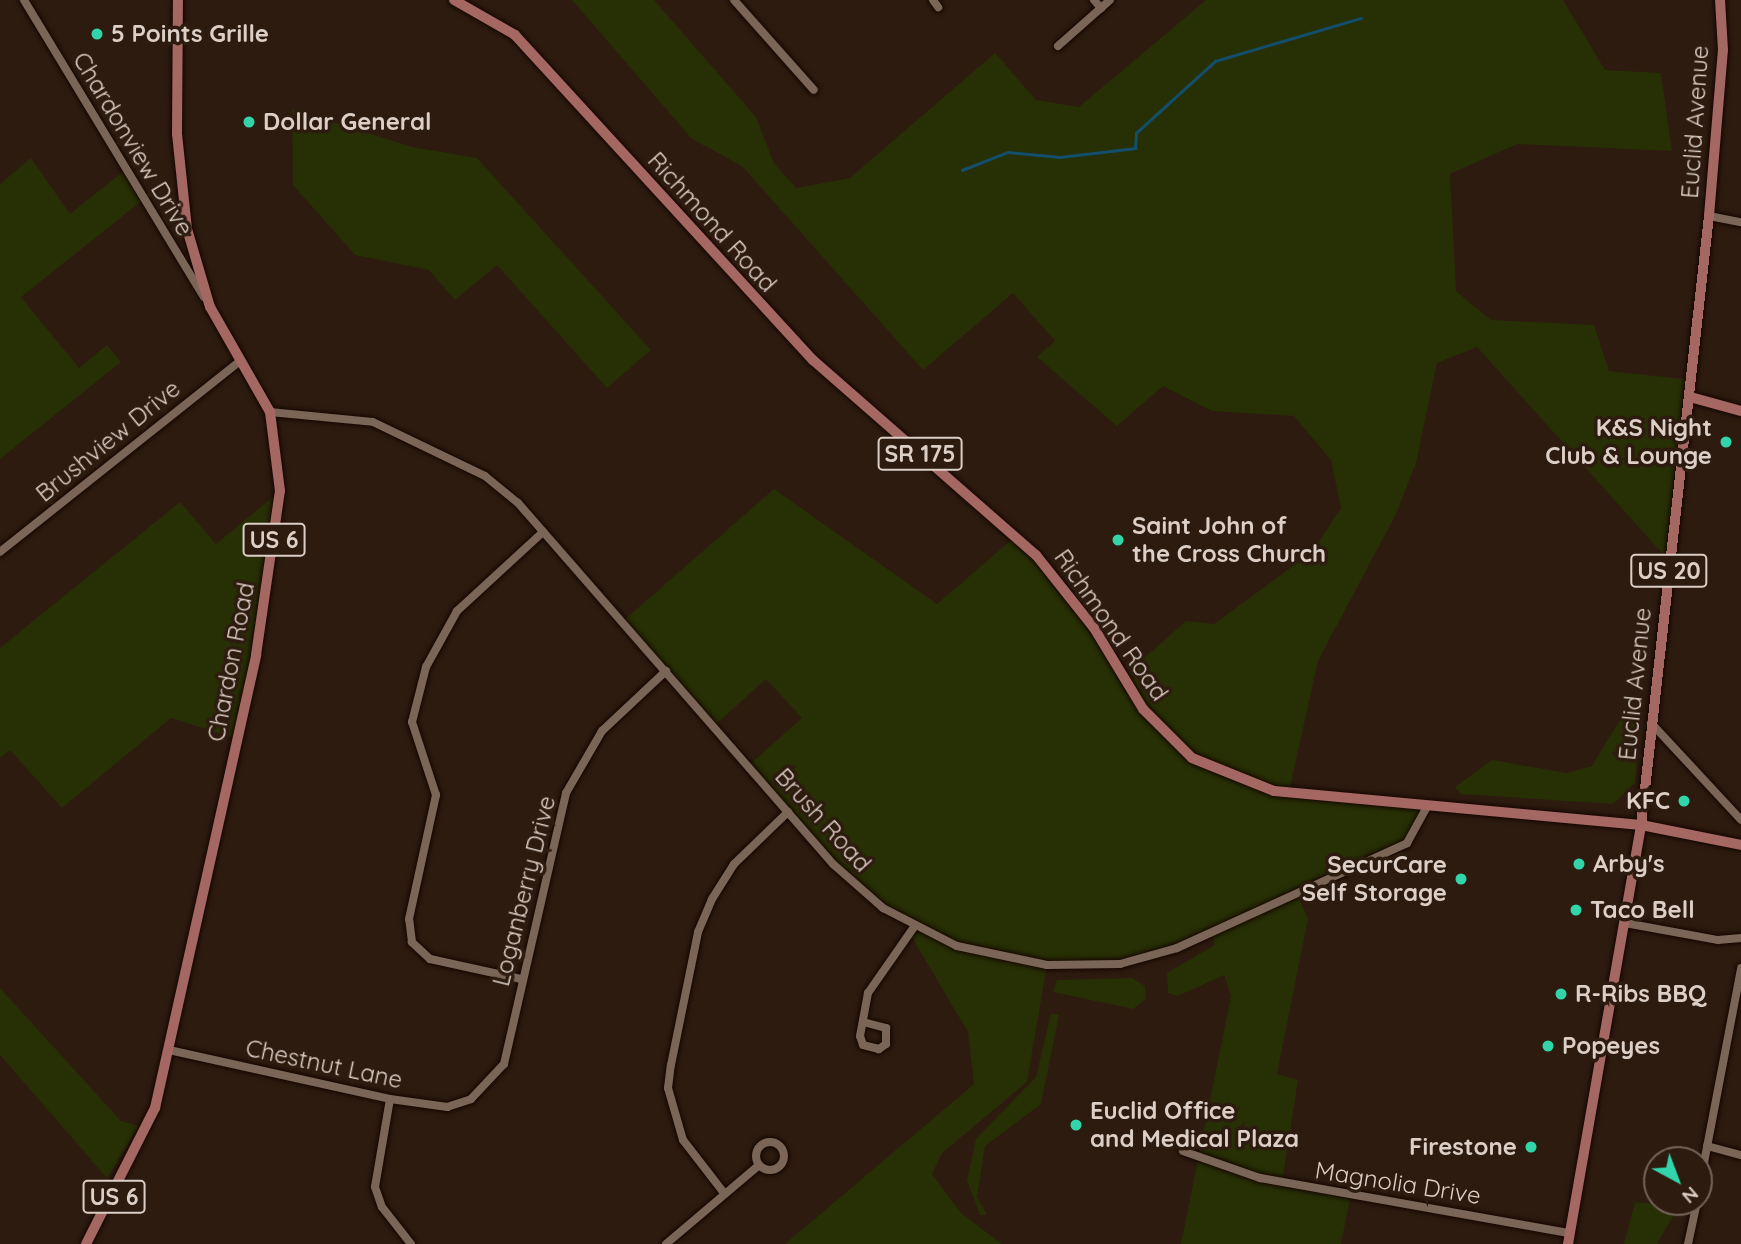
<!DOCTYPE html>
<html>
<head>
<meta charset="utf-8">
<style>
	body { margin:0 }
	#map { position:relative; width:1741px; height:1244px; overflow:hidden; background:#2d1b0f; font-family:Quicksand,sans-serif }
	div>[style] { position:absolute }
	.green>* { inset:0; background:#272f05 }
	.stream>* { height:2.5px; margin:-1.25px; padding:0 1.25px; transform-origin:1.25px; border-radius:1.25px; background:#134e6c }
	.roads { filter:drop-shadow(0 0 2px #150600) drop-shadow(0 0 2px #150600) }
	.minor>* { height:8px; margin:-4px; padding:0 4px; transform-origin:4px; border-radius:4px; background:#7b6557 }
	.minor>.ring { margin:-4px; padding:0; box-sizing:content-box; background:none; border:8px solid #7b6557; border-radius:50% }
	.major>* { height:10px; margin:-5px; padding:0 5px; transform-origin:5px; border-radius:5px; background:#a56762 }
	.dots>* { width:19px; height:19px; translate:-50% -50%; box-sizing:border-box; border:4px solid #2d1b0f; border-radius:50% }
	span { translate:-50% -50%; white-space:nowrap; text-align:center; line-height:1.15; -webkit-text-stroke:7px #2d1b0f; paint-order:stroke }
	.shield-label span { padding:2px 5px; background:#2d1b0f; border:2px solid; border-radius:5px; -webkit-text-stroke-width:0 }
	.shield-label { font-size:23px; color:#dccfc7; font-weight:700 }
	.poi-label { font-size:24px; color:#dccfc7; font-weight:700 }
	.left { translate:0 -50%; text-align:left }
	.right { translate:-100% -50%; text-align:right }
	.street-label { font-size:24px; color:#dccfc7 }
	.north { position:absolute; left:1643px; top:1146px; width:70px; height:70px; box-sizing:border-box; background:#2d1b0f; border:2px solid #736359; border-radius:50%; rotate:139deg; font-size:19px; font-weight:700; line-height:28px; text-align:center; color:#dccfc7 }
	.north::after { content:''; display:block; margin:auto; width:24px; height:32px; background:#32d4a9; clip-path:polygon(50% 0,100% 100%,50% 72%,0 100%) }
</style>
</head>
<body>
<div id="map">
	<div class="green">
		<i style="clip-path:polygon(572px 0,654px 0,756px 117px,774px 163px,796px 188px,850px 178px,995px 53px,1036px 100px,1079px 107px,1206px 0,1563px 0,1605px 70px,1661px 73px,1672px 151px,1517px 144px,1450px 174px,1456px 291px,1491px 320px,1594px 325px,1609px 371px,1692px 380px,1670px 562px,1477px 347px,1437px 363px,1416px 463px,1396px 514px,1318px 661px,1289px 792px,1428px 805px,1414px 836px,1297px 893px,1308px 919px,1277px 1074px,1298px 1080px,1282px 1182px,1351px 1194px,1341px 1244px,1181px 1244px,1231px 996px,1224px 975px,1178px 996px,1168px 993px,1167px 973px,1215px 945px,1212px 934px,1120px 964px,1047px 965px,1027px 1082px,942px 1153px,932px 1174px,961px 1213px,1002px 1244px,785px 1244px,974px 1084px,968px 1032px,910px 934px,914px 928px,860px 890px,748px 766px,802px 718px,766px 679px,714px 726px,622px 622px,774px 489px,937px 604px,1015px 537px,1124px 676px,1186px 621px,1214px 624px,1312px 552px,1341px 508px,1331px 460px,1294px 416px,1212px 411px,1163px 386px,1117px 426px,1037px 357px,1055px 341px,1013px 293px,923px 370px,742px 166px,692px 139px)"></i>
		<i style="clip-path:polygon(292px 109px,412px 147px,477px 158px,651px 350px,607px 388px,497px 265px,455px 300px,429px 270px,355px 255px,293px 185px)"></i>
		<i style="clip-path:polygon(31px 158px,70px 214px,125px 170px,144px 199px,21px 297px,79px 368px,107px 345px,121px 362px,0 459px,0 184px)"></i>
		<i style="clip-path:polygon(280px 491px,238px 739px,171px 718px,62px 808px,10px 750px,0 758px,0 648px,180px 502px,216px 544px)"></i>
		<i style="clip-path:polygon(1636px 714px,1641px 719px,1635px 783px,1613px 804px,1461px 794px,1455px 787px,1492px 760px,1567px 773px,1592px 766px,1621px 718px)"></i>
		<i style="clip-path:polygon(1132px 978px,1145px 986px,1146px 999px,1133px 1009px,1053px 992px,1057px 980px)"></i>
		<i style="clip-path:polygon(0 988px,121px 1121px,139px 1126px,107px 1178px,0 1055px)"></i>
		<i style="clip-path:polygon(1051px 1013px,1059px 1015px,1041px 1104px,985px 1146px,977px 1197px,987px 1215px,980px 1215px,967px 1180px,976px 1139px,1036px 1077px)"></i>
		<i style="clip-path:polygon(1635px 1202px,1679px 1206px,1657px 1244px,1624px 1244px)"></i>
	</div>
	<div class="stream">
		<i style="left:962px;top:170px;width:49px;rotate:-21.4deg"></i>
		<i style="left:1008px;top:152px;width:52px;rotate:5.5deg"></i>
		<i style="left:1060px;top:157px;width:76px;rotate:-6.8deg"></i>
		<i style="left:1135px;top:148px;width:15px;rotate:-86deg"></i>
		<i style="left:1136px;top:133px;width:107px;rotate:-42.3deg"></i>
		<i style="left:1215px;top:61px;width:152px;rotate:-16.4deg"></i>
	</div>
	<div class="roads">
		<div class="minor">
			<i style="left:24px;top:0;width:347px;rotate:58.8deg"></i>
			<i style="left:734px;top:0;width:120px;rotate:48.4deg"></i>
			<i style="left:933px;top:0;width:9px;rotate:54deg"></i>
			<i style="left:1094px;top:0;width:11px;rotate:49deg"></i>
			<i style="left:1058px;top:46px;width:69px;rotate:-41.5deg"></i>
			<i style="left:1709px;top:216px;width:33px;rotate:11deg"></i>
			<i style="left:270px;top:412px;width:103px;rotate:5.5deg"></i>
			<i style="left:373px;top:422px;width:124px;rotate:25.7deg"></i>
			<i style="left:485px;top:476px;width:43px;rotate:39.3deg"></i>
			<i style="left:518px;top:503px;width:479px;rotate:48.9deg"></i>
			<i style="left:833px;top:864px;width:67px;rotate:41.3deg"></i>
			<i style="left:883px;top:908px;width:83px;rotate:27.2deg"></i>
			<i style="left:957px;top:946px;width:92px;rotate:11.9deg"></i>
			<i style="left:1047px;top:965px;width:73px;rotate:-0.8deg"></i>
			<i style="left:1120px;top:964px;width:59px;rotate:-15.7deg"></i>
			<i style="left:1177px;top:948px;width:253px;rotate:-24.5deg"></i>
			<i style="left:1407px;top:843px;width:43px;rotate:-61.1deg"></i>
			<i style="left:0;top:552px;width:307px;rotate:-38.5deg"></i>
			<i style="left:1651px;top:723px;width:132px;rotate:47.1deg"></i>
			<i style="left:1625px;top:923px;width:95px;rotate:10.4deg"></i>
			<i style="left:1718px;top:940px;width:23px;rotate:-5deg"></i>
			<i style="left:521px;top:979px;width:93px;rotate:-167.6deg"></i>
			<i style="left:430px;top:959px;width:25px;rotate:-137deg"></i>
			<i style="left:412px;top:942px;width:23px;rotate:-97deg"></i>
			<i style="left:409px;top:919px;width:127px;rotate:-77.7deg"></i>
			<i style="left:436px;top:795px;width:77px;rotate:-108.2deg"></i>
			<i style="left:412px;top:722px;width:57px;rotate:-75.7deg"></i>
			<i style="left:426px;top:667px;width:64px;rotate:-61deg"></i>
			<i style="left:457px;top:611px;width:117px;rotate:-42.6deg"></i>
			<i style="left:867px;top:1023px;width:20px;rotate:15deg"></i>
			<i style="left:886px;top:1028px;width:16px;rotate:90deg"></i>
			<i style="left:886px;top:1044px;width:9px;rotate:144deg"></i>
			<i style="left:879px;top:1049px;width:16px;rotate:-166deg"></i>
			<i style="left:863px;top:1045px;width:9px;rotate:-108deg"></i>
			<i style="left:860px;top:1036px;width:44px;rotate:-79.5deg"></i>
			<i style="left:868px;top:993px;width:80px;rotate:-55.1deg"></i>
			<i style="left:169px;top:1050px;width:226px;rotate:12.5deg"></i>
			<i style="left:390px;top:1099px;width:58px;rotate:8deg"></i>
			<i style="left:447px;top:1107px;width:25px;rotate:-18deg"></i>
			<i style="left:471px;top:1099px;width:48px;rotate:-46.7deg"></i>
			<i style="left:504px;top:1064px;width:278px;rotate:-77.1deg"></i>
			<i style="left:566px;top:793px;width:72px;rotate:-59.9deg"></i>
			<i style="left:602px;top:731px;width:88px;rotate:-43.2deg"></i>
			<i style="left:390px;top:1099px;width:89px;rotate:99.7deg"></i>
			<i style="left:375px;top:1187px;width:21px;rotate:71deg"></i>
			<i style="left:382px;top:1207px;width:47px;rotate:51.9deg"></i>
			<i class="ring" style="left:756px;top:1142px;width:20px;height:20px"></i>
			<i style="left:1707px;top:1146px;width:35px;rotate:15deg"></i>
			<i style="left:1183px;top:1151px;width:82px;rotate:19.3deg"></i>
			<i style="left:1260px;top:1178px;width:315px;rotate:10.1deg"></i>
			<i style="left:1699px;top:1189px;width:225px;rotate:-79.2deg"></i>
			<i style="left:724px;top:1193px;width:67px;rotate:-127.7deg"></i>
			<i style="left:683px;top:1140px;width:54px;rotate:-106.1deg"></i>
			<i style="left:668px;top:1088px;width:23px;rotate:-83deg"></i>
			<i style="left:671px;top:1065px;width:136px;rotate:-78.5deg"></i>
			<i style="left:698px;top:932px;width:36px;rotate:-67deg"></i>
			<i style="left:712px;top:899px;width:41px;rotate:-57.8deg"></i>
			<i style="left:734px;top:864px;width:75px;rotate:-43.9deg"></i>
			<i style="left:666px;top:1244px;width:122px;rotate:-40.3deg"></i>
			<i style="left:1688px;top:1244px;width:43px;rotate:-77.9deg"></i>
		</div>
		<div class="major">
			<i style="left:454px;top:0;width:70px;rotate:29.8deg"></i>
			<i style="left:515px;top:35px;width:441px;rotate:47.5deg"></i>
			<i style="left:813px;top:360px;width:296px;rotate:41.2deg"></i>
			<i style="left:1036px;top:555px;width:93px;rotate:51.5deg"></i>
			<i style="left:1094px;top:628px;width:95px;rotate:58.8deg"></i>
			<i style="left:1143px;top:709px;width:69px;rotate:45deg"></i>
			<i style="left:1192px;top:758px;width:88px;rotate:21.9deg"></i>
			<i style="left:1274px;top:791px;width:369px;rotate:5.3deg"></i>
			<i style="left:1641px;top:825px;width:102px;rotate:11.3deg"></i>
			<i style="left:1690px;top:397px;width:53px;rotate:15.4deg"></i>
			<i style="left:86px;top:1244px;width:153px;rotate:-63.1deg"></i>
			<i style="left:155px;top:1108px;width:464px;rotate:-77.4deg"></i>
			<i style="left:256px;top:655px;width:166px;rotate:-81.7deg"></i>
			<i style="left:280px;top:491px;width:80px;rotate:-97.2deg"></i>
			<i style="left:270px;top:412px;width:121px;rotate:-119.7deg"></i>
			<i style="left:210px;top:307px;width:81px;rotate:-106.4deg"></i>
			<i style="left:187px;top:229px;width:96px;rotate:-96deg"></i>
			<i style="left:177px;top:134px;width:134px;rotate:-89.6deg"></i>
			<i style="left:1568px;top:1244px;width:425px;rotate:-80.1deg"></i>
			<i style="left:1641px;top:825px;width:613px;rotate:-83.63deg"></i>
			<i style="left:1709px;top:216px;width:167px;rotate:-85.2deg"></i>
			<i style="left:1723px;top:50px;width:50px;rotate:-93.4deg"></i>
		</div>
	</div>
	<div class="dots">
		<i style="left:97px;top:34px;background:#32d4a9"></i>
		<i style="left:249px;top:122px;background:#32d4a9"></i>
		<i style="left:1726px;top:442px;background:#32d4a9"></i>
		<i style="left:1118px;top:540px;background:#32d4a9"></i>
		<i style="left:1684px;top:801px;background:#32d4a9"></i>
		<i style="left:1579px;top:864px;background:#32d4a9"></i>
		<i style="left:1461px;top:879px;background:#32d4a9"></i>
		<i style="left:1576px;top:910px;background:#32d4a9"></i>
		<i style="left:1561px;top:994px;background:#32d4a9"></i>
		<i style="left:1548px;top:1046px;background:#32d4a9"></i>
		<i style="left:1076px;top:1125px;background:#32d4a9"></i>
		<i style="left:1531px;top:1147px;background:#32d4a9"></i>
	</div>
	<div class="shield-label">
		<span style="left:920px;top:454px">SR 175</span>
		<span style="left:274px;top:540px">US 6</span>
		<span style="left:1669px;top:571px">US 20</span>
		<span style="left:114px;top:1197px">US 6</span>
	</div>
	<div class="poi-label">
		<span class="left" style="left:111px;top:34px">5 Points Grille</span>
		<span class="left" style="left:263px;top:122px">Dollar General</span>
		<span class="right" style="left:1712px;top:442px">K&amp;S Night<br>Club &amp; Lounge</span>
		<span class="left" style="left:1132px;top:540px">Saint John of<br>the Cross Church</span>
		<span class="right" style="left:1670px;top:801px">KFC</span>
		<span class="left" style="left:1593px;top:864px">Arby's</span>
		<span class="right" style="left:1447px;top:879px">SecurCare<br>Self Storage</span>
		<span class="left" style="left:1590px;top:910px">Taco Bell</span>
		<span class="left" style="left:1575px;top:994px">R-Ribs BBQ</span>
		<span class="left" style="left:1562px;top:1046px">Popeyes</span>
		<span class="left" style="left:1090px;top:1125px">Euclid Office<br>and Medical Plaza</span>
		<span class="right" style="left:1517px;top:1147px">Firestone</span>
	</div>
	<div class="street-label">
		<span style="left:1695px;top:122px;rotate:-86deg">Euclid Avenue</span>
		<span style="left:133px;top:144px;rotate:59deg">Chardonview Drive</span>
		<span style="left:712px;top:222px;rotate:48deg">Richmond Road</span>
		<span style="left:108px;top:441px;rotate:-39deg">Brushview Drive</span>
		<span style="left:1111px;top:625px;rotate:55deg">Richmond Road</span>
		<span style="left:231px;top:662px;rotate:-79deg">Chardon Road</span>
		<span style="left:1635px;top:684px;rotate:-84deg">Euclid Avenue</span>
		<span style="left:823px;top:820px;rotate:48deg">Brush Road</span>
		<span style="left:524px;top:891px;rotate:-76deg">Loganberry Drive</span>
		<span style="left:324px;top:1064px;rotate:12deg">Chestnut Lane</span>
		<span style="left:1398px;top:1183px;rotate:9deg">Magnolia Drive</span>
	</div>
	<div class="north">N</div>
</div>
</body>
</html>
